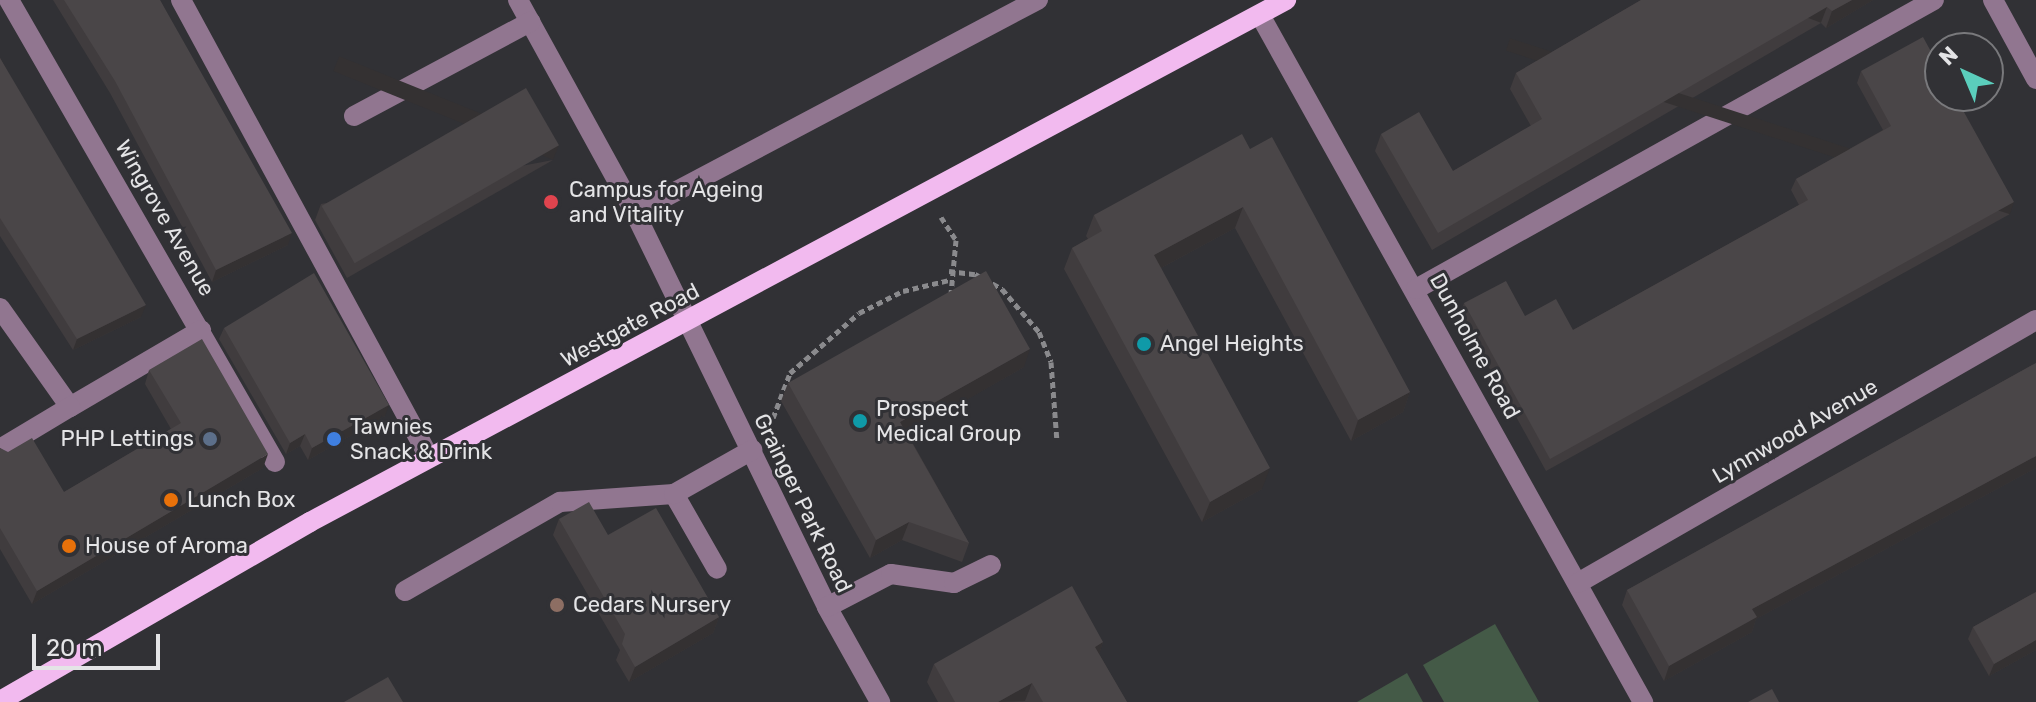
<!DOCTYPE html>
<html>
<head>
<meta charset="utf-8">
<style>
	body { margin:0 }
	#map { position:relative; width:2036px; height:702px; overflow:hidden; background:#313135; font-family:Rubik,sans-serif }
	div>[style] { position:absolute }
	.green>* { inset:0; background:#445a47 }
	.path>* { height:5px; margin-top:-2.5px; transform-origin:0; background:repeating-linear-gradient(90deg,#8a8a8d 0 6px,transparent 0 10px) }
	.minor>* { height:20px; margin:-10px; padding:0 10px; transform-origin:10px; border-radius:10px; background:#917690 }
	.major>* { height:20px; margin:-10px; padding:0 10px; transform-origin:10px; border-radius:10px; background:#f2baef }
	.wall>* { inset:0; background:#403c3e }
	.shaded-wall>* { inset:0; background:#343132; transform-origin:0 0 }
	.building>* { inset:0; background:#4a4648; transform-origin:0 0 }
	.dots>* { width:22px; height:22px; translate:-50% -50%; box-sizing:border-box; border:4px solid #313135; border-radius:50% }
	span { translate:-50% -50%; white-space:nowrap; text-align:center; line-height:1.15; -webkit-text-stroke:6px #313135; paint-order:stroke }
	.poi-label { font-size:22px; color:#e4e4e6 }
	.left { translate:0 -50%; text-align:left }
	.right { translate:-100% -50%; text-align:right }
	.street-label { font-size:22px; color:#e4e4e6 }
	.north { position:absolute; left:1924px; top:32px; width:80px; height:80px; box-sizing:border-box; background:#313135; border:2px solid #79797c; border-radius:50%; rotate:316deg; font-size:22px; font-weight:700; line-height:32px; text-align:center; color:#e4e4e6 }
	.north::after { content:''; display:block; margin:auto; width:28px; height:36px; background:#5bcebc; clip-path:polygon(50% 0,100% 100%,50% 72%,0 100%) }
	.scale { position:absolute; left:32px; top:634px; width:128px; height:36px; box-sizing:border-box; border:4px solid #e4e4e6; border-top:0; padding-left:10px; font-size:24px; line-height:28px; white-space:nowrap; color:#e4e4e6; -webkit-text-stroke:6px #313135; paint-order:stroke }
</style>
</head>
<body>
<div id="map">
	<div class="green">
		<i style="clip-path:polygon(1495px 624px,1539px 702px,1444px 702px,1423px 665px)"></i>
		<i style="clip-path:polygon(1407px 673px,1423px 702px,1357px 702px)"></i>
	</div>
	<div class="path">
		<i style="left:941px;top:217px;width:27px;rotate:57deg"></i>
		<i style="left:956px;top:240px;width:54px;rotate:95.3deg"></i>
		<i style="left:949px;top:271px;width:26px;rotate:7deg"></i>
		<i style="left:975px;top:274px;width:31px;rotate:29deg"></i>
		<i style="left:1002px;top:289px;width:57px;rotate:49.3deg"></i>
		<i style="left:1039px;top:332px;width:32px;rotate:68deg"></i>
		<i style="left:1051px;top:362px;width:79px;rotate:85.7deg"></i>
		<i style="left:773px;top:418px;width:48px;rotate:-69.3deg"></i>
		<i style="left:790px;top:373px;width:91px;rotate:-41deg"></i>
		<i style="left:859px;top:313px;width:49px;rotate:-26.6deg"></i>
		<i style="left:903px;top:291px;width:47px;rotate:-13.4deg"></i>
	</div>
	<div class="minor">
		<i style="left:9px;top:0;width:533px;rotate:60.07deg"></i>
		<i style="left:181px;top:0;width:520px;rotate:61.51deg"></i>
		<i style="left:518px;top:0;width:243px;rotate:61.2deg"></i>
		<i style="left:635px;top:213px;width:438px;rotate:64deg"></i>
		<i style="left:827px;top:607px;width:109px;rotate:60.8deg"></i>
		<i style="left:1993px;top:0;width:90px;rotate:61.4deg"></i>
		<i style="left:1260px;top:15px;width:787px;rotate:60.86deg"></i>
		<i style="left:354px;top:116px;width:200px;rotate:-28.1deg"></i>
		<i style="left:635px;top:213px;width:456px;rotate:-27.9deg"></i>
		<i style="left:1416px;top:289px;width:593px;rotate:-29.16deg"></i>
		<i style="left:0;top:308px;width:121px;rotate:54.7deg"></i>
		<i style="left:70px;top:407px;width:152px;rotate:-30.4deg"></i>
		<i style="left:0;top:449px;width:82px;rotate:-31deg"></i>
		<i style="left:674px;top:494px;width:86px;rotate:60.2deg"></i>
		<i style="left:1578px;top:583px;width:528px;rotate:-29.87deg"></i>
		<i style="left:405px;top:591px;width:179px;rotate:-29.9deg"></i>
		<i style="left:560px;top:502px;width:114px;rotate:-4deg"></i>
		<i style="left:674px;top:494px;width:90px;rotate:-29.4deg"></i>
		<i style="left:827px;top:607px;width:72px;rotate:-27.3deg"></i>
		<i style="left:891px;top:574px;width:64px;rotate:8.1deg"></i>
		<i style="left:954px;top:583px;width:41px;rotate:-25.9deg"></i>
	</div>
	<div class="major">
		<i style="left:0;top:701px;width:358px;rotate:-30deg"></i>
		<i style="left:310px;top:522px;width:1107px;rotate:-28.14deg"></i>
	</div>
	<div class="wall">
		<i style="clip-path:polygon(53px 0,160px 0,288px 245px,212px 282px,110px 93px)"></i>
		<i style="clip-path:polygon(1641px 0,1873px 0,1826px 28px,1821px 23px,1432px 250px,1375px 151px,1381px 134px,1453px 171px,1531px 126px,1510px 89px,1516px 73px)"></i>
		<i style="clip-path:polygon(0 58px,141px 317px,73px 350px,0 236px)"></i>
		<i style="clip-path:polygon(1861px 71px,2010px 214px,1546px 471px,1460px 315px,1464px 303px,1525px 316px,1573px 330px,1799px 205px,1791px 190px,1796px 179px,1883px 130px,1857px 83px)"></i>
		<i style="clip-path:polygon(1250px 149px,1410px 392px,1403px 412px,1351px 441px,1235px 228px,1161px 268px,1262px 489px,1202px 522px,1064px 269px,1072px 248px,1088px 239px,1086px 236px,1094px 215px)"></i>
		<i style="clip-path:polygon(553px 160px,347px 278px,315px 220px,321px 204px)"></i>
		<i style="clip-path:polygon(224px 328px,385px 416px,308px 460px,300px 446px,286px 454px,219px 339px)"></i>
		<i style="clip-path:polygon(2036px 363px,2036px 468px,1756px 619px,1752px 632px,1664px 681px,1622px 605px,1627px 590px)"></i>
		<i style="clip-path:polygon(1024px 367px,907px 433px,969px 543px,962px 562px,902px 540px,870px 558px,781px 401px,788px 383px)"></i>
		<i style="clip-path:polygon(149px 370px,263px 468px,32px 604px,0 549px,0 448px,64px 492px,171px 429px,145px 384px)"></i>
		<i style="clip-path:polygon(559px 519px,608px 535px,719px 617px,713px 633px,629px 682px,616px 660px,620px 650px,553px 535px)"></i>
		<i style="clip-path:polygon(2036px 592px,2036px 650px,1989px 676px,1968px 639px,1973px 627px)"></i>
		<i style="clip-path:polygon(1103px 642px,1099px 654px,1127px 702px,938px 702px,927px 682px,934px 664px)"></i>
	</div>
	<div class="shaded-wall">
		<i style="clip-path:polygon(1852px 0,1873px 0,1826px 28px,1832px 11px)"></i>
		<i style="left:1827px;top:7px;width:17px;height:450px;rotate:111deg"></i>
		<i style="left:559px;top:145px;width:16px;height:237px;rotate:112deg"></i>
		<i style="left:2014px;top:202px;width:13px;height:530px;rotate:108deg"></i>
		<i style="clip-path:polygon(1243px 207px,1235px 228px,1146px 276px,1154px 255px)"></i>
		<i style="clip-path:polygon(292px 233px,288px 245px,212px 282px,216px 270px)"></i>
		<i style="clip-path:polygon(146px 305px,141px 317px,73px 350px,77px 339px)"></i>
		<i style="clip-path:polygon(1030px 349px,1024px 367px,894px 441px,900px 422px)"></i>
		<i style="clip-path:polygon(1410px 392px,1403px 412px,1351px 441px,1358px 420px)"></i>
		<i style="clip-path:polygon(389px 405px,385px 416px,308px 460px,312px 448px)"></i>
		<i style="clip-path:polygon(305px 434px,300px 446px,286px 454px,290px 443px)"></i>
		<i style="clip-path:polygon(268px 454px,263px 468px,32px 604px,37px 591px)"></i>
		<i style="clip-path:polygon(2036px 456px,2036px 468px,1756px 619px,1752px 632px,1664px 681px,1669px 666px,1752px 609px)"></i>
		<i style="clip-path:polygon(1270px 468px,1262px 489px,1202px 522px,1210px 502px)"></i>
		<i style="clip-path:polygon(909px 522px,902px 540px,870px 558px,876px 540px)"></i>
		<i style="clip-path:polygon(719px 617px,713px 633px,629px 682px,635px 667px)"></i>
		<i style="clip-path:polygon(2036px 640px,2036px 650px,1989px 676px,1994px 664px)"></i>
		<i style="clip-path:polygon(1103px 642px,1097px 661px,1095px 647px)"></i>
		<i style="clip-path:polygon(1032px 683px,1025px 701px,998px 702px)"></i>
	</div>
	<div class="building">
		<i style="clip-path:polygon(64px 0,160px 0,292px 233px,216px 270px,115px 81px)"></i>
		<i style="clip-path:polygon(1641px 0,1852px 0,1832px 11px,1827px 7px,1438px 233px,1381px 134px,1419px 112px,1453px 171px,1542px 119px,1516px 73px)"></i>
		<i style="clip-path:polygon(1923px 37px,1940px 68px,1940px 96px,1955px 96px,2014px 202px,1550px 459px,1464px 303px,1506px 281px,1525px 316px,1556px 299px,1573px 330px,1808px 200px,1796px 179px,1891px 126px,1861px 71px)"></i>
		<i style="clip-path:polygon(0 58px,146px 305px,77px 339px,0 218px)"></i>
		<i style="left:526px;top:88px;width:66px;height:236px;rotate:60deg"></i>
		<i style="clip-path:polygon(1242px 134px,1250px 149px,1272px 137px,1410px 392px,1358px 420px,1243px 207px,1154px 255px,1270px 468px,1210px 502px,1072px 248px,1102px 231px,1094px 215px)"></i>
		<i style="clip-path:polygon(986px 271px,1030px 349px,900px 422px,969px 543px,909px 522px,876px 540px,788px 383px)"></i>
		<i style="clip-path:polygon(314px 273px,389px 405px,312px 448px,305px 434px,290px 443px,224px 328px)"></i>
		<i style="clip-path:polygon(202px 339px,268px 454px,37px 591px,0 528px,0 448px,8px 452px,32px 438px,64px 492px,181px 423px,149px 370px)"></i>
		<i style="clip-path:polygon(2036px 363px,2036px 456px,1752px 609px,1757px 617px,1669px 666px,1627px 590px)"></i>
		<i style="clip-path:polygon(589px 502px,608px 535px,656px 508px,719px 617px,635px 667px,622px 644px,625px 634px,559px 519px)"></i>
		<i style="clip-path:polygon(1072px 586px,1103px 642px,1095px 647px,1127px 702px,1043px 702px,1032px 683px,998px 702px,955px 702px,934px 664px)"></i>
		<i style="clip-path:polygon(2036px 592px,2036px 640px,1994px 664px,1973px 627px)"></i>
		<i style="clip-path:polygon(388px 677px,403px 702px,344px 702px)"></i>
		<i style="clip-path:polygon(1772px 689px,1779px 702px,1748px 702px)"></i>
	</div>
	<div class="dots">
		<i style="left:551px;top:202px;background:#e0444e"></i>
		<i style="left:1144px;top:344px;background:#0f9aa8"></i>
		<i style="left:860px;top:421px;background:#0f9aa8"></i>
		<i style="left:210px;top:439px;background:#5c6f8a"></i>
		<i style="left:334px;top:439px;background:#3f7fe0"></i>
		<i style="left:171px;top:500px;background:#e8710a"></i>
		<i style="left:69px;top:546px;background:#e8710a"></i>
		<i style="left:557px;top:605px;background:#8d6e63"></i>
	</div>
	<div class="poi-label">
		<span class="left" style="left:569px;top:202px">Campus for Ageing<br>and Vitality</span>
		<span class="left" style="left:1160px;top:344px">Angel Heights</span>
		<span class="left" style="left:876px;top:421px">Prospect<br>Medical Group</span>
		<span class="left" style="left:350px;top:439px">Tawnies<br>Snack &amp; Drink</span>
		<span class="right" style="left:194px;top:439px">PHP Lettings</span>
		<span class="left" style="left:187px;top:500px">Lunch Box</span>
		<span class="left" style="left:85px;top:546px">House of Aroma</span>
		<span class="left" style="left:573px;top:605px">Cedars Nursery</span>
	</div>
	<div class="street-label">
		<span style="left:165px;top:218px;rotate:60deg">Wingrove Avenue</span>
		<span style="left:630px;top:325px;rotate:-28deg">Westgate Road</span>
		<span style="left:1475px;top:346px;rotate:61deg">Dunholme Road</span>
		<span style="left:1795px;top:431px;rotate:-30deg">Lynnwood Avenue</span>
		<span style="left:803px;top:503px;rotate:64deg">Grainger Park Road</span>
	</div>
	<div class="north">N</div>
	<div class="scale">20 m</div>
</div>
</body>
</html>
